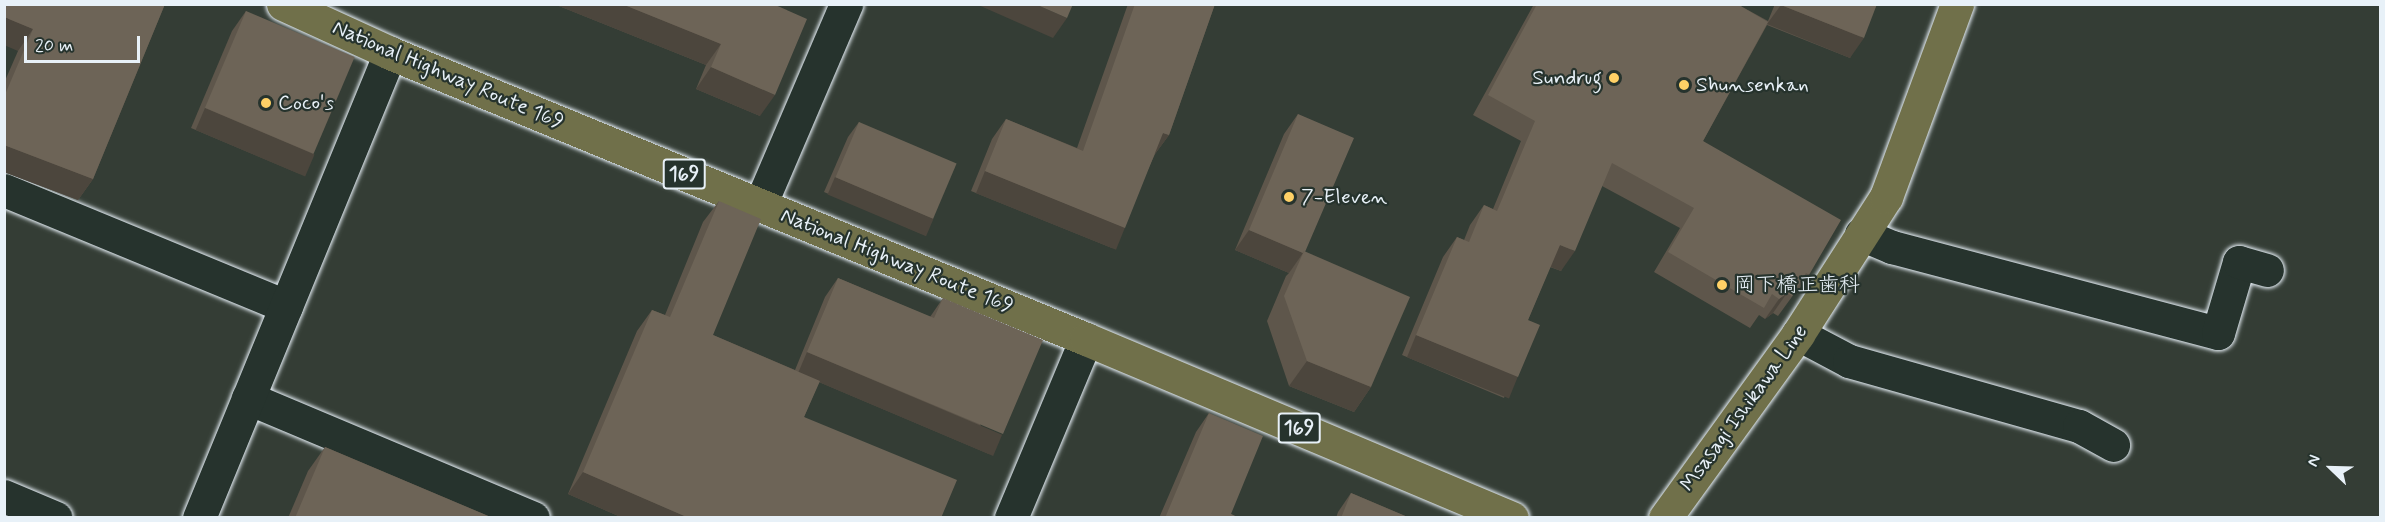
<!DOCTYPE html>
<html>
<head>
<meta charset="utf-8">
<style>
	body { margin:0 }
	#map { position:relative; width:2385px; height:522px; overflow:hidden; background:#343d35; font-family:Mynerve,"Klee One",sans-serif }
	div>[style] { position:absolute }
	.roads { filter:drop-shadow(0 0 2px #e8f1f8) drop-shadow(0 0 2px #e8f1f8) }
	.minor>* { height:33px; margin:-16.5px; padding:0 16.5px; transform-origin:16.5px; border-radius:16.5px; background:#26332d }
	.major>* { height:33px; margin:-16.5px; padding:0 16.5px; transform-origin:16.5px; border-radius:16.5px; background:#70704a }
	.highway>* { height:33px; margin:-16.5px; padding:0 16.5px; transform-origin:16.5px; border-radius:16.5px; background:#70704a }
	.wall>* { inset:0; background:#5e564b }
	.shaded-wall>* { inset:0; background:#4c463d; transform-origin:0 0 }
	.building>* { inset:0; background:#6d6457; transform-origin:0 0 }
	.dots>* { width:16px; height:16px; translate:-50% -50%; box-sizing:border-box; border:3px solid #26332d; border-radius:50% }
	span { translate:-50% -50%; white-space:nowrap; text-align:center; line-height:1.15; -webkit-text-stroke:4.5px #26332d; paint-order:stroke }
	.shield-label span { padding:2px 4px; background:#26332d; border:2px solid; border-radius:4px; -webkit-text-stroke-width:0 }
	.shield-label { font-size:20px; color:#e8f1f8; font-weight:700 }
	.street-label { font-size:21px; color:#e8f1f8 }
	.poi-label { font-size:21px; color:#e8f1f8 }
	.right { translate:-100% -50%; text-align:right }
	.left { translate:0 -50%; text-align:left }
	.frame { position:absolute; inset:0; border:6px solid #e8f1f8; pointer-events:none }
	.north { position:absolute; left:2301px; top:438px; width:60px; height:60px; -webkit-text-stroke:4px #26332d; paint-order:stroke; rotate:293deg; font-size:16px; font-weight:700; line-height:24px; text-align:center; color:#e8f1f8 }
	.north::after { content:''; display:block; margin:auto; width:21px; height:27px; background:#e8f1f8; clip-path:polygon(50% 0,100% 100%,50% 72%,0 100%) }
	.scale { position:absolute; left:24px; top:36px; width:116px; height:27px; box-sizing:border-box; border:3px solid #e8f1f8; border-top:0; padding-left:8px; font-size:18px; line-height:21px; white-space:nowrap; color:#e8f1f8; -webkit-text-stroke:4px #26332d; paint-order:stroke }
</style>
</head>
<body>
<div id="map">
	<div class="roads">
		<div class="minor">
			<i style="left:4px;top:190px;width:305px;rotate:22.4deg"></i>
			<i style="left:760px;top:205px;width:219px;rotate:-66.8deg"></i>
			<i style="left:1861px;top:234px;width:34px;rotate:23deg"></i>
			<i style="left:1892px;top:247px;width:337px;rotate:14.8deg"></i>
			<i style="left:2218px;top:333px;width:74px;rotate:-73.5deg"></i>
			<i style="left:2239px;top:262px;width:29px;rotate:16deg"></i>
			<i style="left:1798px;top:334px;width:58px;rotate:27.9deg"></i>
			<i style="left:1849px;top:361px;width:239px;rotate:15.8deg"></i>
			<i style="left:2079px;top:426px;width:39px;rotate:29deg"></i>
			<i style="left:248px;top:398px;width:309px;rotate:22.8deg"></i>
			<i style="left:4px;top:496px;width:56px;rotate:22.9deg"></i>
			<i style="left:199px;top:518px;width:503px;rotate:-67.67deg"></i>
			<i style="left:1011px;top:518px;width:194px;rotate:-67.3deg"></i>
		</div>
		<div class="major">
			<i style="left:1665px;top:518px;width:227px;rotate:-54.1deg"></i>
			<i style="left:1798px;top:334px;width:163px;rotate:-57.3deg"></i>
			<i style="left:1886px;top:197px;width:206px;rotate:-69.8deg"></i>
		</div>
		<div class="highway">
			<i style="left:283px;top:4px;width:118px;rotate:24.6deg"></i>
			<i style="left:390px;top:53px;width:752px;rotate:22.34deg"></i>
			<i style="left:1086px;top:339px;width:462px;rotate:22.8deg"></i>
		</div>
	</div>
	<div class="wall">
		<i style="clip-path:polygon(4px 4px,165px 4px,93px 179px,78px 200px,4px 172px,4px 83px,18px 51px)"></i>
		<i style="clip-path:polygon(554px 4px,773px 4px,760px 116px,696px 89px,706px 65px)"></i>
		<i style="clip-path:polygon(1128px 4px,1215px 4px,1169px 135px,1155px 154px,1112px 248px,971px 191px,992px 139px,1006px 119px,1077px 148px)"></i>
		<i style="clip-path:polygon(1534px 4px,1737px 4px,1768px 21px,1775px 4px,1877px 4px,1850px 58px,1767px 25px,1703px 141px,1809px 275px,1795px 295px,1794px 294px,1778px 316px,1773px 313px,1765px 319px,1759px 315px,1750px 328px,1654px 272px,1680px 228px,1602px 186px,1561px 271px,1550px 267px,1528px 320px,1504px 398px,1402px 355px,1443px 257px,1457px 237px,1464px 240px,1470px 225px,1484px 205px,1493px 209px,1521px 141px,1473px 115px)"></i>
		<i style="clip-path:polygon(246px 11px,314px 155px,300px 174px,191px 128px,232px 31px)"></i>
		<i style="clip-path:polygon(1298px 114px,1305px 252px,1371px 387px,1354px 412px,1289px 386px,1267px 321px,1286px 276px,1289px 273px,1235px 250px,1284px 134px)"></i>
		<i style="clip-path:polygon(859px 122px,933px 219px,922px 234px,824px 192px,848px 137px)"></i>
		<i style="clip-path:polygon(719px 201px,713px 335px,795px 370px,825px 297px,838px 278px,930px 317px,943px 298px,989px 454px,819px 382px,804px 417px,941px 518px,623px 518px,568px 494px,637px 331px,652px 310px,665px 315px,703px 222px)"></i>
		<i style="clip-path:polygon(1209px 413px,1231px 514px,1239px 518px,1159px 518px,1196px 432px)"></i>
		<i style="clip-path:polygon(325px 447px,493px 518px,288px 518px,308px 471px)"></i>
		<i style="clip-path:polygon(1351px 493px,1410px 518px,1336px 518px,1338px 512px)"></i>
	</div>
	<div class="shaded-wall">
		<i style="clip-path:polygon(554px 4px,622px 4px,721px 44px,706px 65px)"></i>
		<i style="clip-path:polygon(976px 4px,1035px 4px,1067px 18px,1053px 38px)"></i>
		<i style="clip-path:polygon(1781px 5px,1864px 38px,1850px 58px,1767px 24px)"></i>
		<i style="clip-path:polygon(4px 17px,33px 29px,18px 51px,4px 45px)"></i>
		<i style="clip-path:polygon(711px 67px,775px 95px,760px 116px,696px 89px)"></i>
		<i style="left:205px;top:108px;width:119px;height:24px;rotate:23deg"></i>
		<i style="clip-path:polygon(1163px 133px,1169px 135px,1155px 154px,1149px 152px)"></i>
		<i style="clip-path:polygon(4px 145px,93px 179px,78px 200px,4px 172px)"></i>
		<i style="left:985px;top:171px;width:151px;height:24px;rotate:22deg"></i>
		<i style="left:835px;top:177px;width:107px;height:19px;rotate:23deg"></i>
		<i style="clip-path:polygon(1249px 230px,1303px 253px,1289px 273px,1235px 250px)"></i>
		<i style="clip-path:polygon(1560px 245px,1575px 251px,1561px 271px,1546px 265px)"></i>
		<i style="clip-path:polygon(1787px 293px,1773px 313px,1765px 319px,1779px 299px)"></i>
		<i style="left:1416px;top:335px;width:110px;height:24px;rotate:22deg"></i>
		<i style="left:807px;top:352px;width:212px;height:23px;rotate:23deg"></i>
		<i style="clip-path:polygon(1307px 361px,1371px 387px,1354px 412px,1289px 386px)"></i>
		<i style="clip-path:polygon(583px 472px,689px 518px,623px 518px,568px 494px)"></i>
	</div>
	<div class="building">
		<i style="clip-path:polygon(4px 4px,165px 4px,93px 179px,4px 145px,4px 97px,33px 29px,4px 17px)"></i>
		<i style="clip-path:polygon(622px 4px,773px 4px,807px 19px,775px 95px,711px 67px,721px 44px)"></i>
		<i style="clip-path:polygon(1035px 4px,1073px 4px,1067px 18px)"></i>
		<i style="clip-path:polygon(1135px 4px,1215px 4px,1169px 135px,1163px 133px,1125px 228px,985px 171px,1006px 119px,1083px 151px)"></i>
		<i style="clip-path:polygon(1537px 4px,1737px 4px,1768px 22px,1703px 141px,1841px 220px,1809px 275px,1806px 273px,1792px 296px,1787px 293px,1779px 299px,1772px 294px,1764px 308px,1668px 252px,1694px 208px,1612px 163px,1575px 251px,1560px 245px,1528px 320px,1540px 325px,1518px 377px,1416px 335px,1457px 237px,1469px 242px,1484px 205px,1497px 211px,1535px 121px,1488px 95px)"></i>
		<i style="clip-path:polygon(1877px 4px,1864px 38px,1781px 5px,1781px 4px)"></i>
		<i style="left:246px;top:11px;width:118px;height:105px;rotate:23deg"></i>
		<i style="clip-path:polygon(1298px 114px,1354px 138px,1305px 252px,1304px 251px,1303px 253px,1249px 230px)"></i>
		<i style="left:859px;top:122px;width:106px;height:60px;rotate:23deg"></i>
		<i style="clip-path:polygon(719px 201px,761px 219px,713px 335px,820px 381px,804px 417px,957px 480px,941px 518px,689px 518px,583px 472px,652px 310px,670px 317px)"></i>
		<i style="clip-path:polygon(1304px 251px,1410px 297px,1371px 387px,1307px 361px,1284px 296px)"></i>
		<i style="clip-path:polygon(838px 278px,934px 318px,943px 298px,1043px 340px,1003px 434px,807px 352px)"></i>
		<i style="clip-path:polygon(1209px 413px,1263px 436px,1231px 514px,1239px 518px,1165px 518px)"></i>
		<i style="clip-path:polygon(325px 447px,493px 518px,295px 518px)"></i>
		<i style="clip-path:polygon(1351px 493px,1410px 518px,1341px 518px)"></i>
	</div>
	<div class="dots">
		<i style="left:1614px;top:78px;background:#ffd166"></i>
		<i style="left:1684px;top:85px;background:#ffd166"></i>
		<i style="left:266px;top:103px;background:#ffd166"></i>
		<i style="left:1289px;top:197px;background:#ffd166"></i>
		<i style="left:1722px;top:285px;background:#ffd166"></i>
	</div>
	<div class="shield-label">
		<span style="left:684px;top:174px">169</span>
		<span style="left:1299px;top:428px">169</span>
	</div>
	<div class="street-label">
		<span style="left:448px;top:75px;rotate:23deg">National Highway Route 169</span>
		<span style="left:897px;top:261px;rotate:22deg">National Highway Route 169</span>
		<span style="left:1744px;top:408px;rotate:-54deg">Msasagi Ishikawa Line</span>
	</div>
	<div class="poi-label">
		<span class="right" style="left:1602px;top:78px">Sundrug</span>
		<span class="left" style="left:1696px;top:85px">Shunsenkan</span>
		<span class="left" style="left:278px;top:103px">Coco's</span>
		<span class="left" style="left:1301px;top:197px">7-Eleven</span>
		<span class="left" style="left:1734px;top:285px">岡下橋正歯科</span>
	</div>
	<div class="frame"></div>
	<div class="north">N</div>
	<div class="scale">20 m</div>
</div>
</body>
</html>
